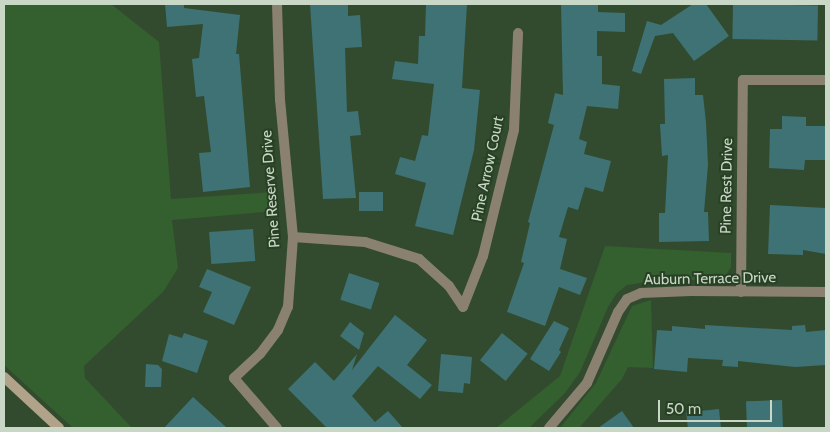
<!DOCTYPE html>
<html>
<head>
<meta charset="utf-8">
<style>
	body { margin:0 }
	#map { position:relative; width:830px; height:432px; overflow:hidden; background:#324b2e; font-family:Cabin,sans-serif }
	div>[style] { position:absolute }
	.green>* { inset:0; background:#345f2e }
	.building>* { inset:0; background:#3e7275; transform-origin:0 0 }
	.minor>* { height:10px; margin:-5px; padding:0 5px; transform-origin:5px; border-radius:5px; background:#8a8171 }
	.secondary>* { height:10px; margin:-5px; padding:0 5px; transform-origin:5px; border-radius:5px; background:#b1a38a }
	span { translate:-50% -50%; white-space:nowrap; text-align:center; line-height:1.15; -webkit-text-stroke:4px #284024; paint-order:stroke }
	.street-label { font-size:15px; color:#c8d7c6 }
	.frame { position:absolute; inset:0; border:5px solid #c8d7c6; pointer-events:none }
	.scale { position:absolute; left:658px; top:400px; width:114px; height:22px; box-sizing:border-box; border:2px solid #c8d7c6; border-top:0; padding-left:6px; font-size:15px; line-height:18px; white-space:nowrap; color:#c8d7c6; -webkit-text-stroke:4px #284024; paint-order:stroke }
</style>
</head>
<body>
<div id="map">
	<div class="green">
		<i style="clip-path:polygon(4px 4px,111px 4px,159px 42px,171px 199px,274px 192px,275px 211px,172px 220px,178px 268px,163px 292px,84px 366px,85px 378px,132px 428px,73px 428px,4px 365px)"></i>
		<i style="clip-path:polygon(605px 246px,731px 253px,731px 267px,726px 275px,715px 280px,659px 280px,627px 285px,617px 293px,608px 307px,580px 372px,565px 393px,529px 428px,496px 428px,560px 376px)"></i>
		<i style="clip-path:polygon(651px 300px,653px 368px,628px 367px,622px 379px,579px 428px,560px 428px,596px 383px,632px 306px)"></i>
	</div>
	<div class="building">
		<i style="clip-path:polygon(165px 4px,184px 4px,184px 8px,240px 15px,236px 54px,239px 54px,250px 187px,203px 192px,199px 153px,211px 152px,204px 96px,196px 97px,192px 59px,199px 58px,203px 24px,167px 27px)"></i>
		<i style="clip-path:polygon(310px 4px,348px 4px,348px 16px,360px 15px,362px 47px,345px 48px,347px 112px,358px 111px,361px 135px,350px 136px,356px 198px,323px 199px)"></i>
		<i style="clip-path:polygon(426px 4px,467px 4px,462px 88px,480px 90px,474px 150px,453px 235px,415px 226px,426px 183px,395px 174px,400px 157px,415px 161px,422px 135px,428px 136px,434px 84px,392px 79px,395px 61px,418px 64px,419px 36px,425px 36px)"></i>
		<i style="clip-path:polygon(561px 4px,598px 4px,598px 12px,625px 13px,625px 32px,597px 31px,597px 56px,602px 56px,602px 84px,620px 86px,618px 109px,587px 106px,579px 139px,587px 142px,584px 154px,611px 161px,603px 192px,585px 187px,578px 210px,568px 207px,559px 237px,567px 239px,560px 269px,587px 278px,580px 295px,559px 287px,545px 326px,507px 312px,524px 263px,521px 262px,530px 223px,528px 222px,554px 125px,548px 123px,555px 93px,563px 95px)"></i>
		<i style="clip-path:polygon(693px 4px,706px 4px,729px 36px,694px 61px,673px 33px,655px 36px,641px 74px,632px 71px,647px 21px,661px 25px)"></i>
		<i style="left:733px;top:4px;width:85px;height:35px;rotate:1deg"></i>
		<i style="clip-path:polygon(695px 78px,695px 95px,703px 95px,706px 122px,708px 165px,704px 212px,708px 212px,709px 241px,659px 242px,659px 213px,665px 213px,668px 155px,662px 156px,660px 124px,665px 124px,664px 79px)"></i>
		<i style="clip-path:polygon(782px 116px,806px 117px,806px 126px,826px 126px,826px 160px,805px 160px,804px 170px,769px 168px,770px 129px,782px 129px)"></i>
		<i style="left:383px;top:192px;width:19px;height:24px;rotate:90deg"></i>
		<i style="clip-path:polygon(770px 205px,826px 208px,826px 254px,803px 250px,803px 255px,768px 254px)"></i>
		<i style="left:253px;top:229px;width:32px;height:44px;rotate:86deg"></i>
		<i style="clip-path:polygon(207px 269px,251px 287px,234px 325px,203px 312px,212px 292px,199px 287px)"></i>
		<i style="left:349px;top:273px;width:32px;height:28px;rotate:18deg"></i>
		<i style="clip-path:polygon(395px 315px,427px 340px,407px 365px,432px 385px,420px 399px,378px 366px,352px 396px,375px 422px,388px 411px,403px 428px,327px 428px,288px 389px,315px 362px,334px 381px,357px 354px,352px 370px)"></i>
		<i style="clip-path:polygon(554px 321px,569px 328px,559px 350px,561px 352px,549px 371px,530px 359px)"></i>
		<i style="clip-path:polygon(350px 322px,364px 333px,359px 350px,340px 336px)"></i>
		<i style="clip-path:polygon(705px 325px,792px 330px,792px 326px,805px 325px,806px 332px,826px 330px,826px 365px,795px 367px,738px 361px,738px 367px,722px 366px,723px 360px,688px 358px,687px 372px,654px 369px,657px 330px,672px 331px,672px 326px,705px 329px)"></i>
		<i style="clip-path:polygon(184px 333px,208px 341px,197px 373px,162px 361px,169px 334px,182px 338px)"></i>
		<i style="left:502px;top:333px;width:33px;height:35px;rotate:39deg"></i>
		<i style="clip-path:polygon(441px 354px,472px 357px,470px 384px,464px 383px,463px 393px,438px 391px)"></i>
		<i style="clip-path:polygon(146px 364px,158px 365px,162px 369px,161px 387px,145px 387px)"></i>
		<i style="clip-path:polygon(193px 397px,227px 428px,164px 428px)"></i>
		<i style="left:782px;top:400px;width:28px;height:36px;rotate:88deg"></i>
		<i style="left:719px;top:409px;width:19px;height:33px;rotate:84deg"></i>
		<i style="clip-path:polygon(622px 411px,634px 428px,598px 428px)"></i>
	</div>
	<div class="minor">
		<i style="left:293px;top:237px;width:72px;rotate:4deg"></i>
		<i style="left:365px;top:242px;width:57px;rotate:17.5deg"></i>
		<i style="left:419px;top:259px;width:40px;rotate:42deg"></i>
		<i style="left:449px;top:286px;width:25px;rotate:56deg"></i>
		<i style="left:741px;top:292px;width:212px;rotate:-89.5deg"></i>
		<i style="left:743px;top:80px;width:83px"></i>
		<i style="left:463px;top:307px;width:55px;rotate:-68.6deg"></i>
		<i style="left:483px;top:256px;width:130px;rotate:-76.2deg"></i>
		<i style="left:514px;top:130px;width:97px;rotate:-87.6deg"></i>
		<i style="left:277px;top:428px;width:66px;rotate:-130.7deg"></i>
		<i style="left:234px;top:378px;width:35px;rotate:-43deg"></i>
		<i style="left:260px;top:354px;width:30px;rotate:-53deg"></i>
		<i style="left:278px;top:330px;width:25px;rotate:-67deg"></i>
		<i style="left:288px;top:307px;width:70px;rotate:-85.9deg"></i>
		<i style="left:293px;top:237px;width:138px;rotate:-95.4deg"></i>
		<i style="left:280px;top:100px;width:96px;rotate:-91.8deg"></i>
		<i style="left:549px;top:428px;width:59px;rotate:-49.8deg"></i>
		<i style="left:587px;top:383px;width:77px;rotate:-66.4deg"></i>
		<i style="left:618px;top:312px;width:16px;rotate:-55deg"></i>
		<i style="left:627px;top:299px;width:15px;rotate:-23deg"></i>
		<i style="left:641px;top:293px;width:50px;rotate:-2.3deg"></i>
		<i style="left:691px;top:291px;width:135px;rotate:0.4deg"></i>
	</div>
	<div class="secondary">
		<i style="left:4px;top:377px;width:75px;rotate:42.8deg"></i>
	</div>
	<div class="street-label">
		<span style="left:488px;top:169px;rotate:-78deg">Pine Arrow Court</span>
		<span style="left:727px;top:186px;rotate:-89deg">Pine Rest Drive</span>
		<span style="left:271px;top:189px;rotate:-94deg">Pine Reserve Drive</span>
		<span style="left:710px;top:279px;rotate:-1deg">Auburn Terrace Drive</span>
	</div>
	<div class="frame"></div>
	<div class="scale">50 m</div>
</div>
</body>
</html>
